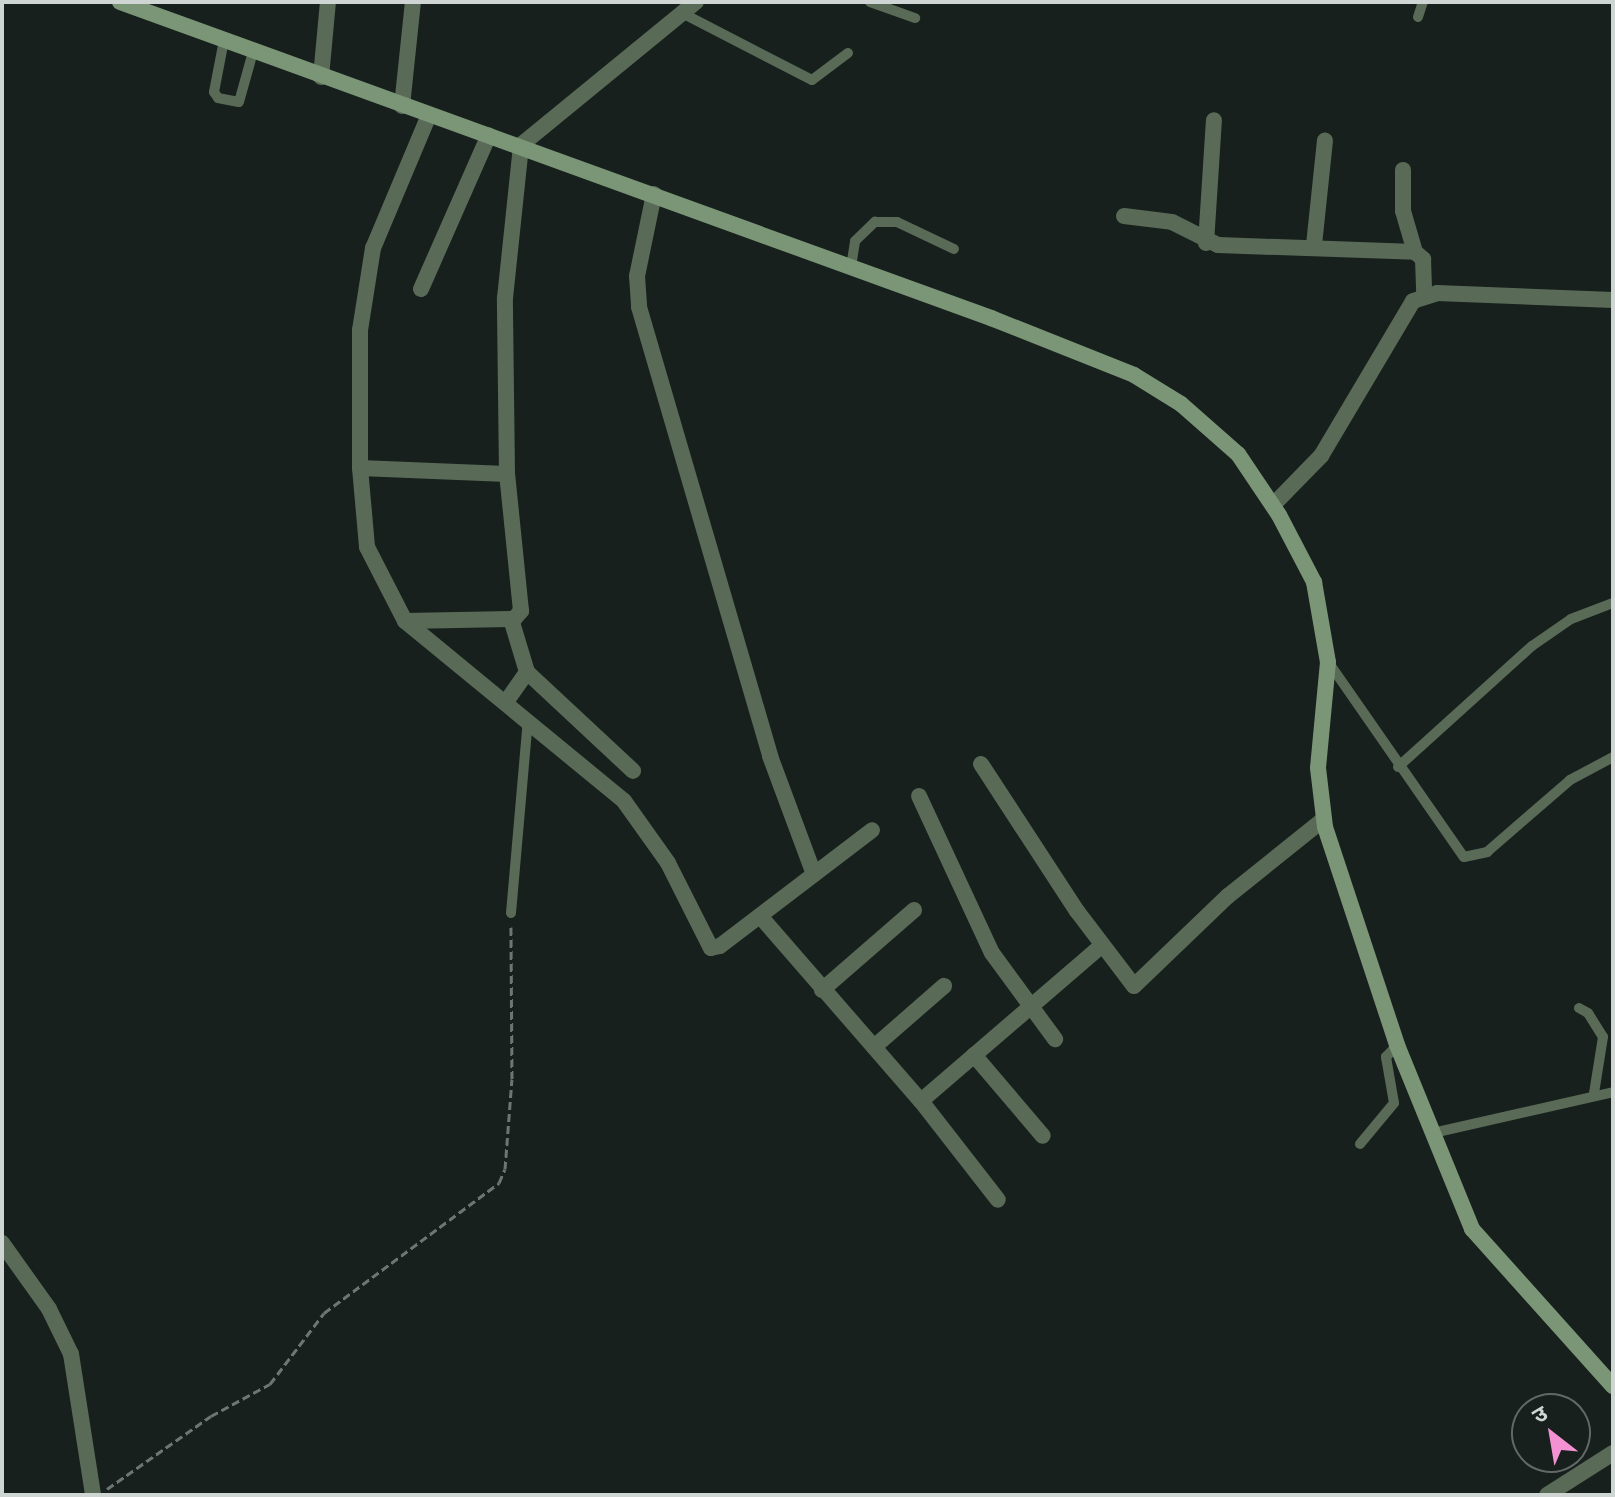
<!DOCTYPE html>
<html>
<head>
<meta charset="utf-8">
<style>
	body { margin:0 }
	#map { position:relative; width:1615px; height:1497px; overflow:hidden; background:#17201d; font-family:Raleway,"Noto Sans Devanagari",sans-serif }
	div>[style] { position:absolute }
	.path>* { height:3px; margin-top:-1.5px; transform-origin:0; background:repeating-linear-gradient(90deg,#6e7673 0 8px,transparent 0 12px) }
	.lane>* { height:10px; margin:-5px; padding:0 5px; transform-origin:5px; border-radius:5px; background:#596a57 }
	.street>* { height:16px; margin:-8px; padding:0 8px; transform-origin:8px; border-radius:8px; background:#596a57 }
	.secondary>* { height:16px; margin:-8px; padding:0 8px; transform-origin:8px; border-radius:8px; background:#7a9677 }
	span { translate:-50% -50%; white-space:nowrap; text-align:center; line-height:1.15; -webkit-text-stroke:8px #17201d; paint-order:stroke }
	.frame { position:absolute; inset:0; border:4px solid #cfd5d3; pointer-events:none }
	.north { position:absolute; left:1511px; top:1393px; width:80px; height:80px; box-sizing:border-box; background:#17201d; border:2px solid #616866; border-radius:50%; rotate:329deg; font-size:22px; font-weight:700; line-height:32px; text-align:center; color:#cfd5d3 }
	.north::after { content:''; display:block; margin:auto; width:28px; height:36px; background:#f491d3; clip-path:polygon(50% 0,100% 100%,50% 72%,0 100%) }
</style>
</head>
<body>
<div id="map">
	<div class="path">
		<i style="left:107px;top:1489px;width:127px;rotate:-35.1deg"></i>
		<i style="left:211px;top:1416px;width:67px;rotate:-28.5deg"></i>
		<i style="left:270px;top:1384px;width:89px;rotate:-52.7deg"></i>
		<i style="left:324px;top:1313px;width:218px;rotate:-36.6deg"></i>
		<i style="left:499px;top:1183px;width:15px;rotate:-67deg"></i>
		<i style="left:505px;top:1169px;width:90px;rotate:-85.6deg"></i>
		<i style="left:512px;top:1079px;width:152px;rotate:-90.4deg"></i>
	</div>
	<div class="lane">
		<i style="left:870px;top:2px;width:48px;rotate:19.6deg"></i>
		<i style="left:684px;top:14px;width:144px;rotate:27.3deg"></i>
		<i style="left:812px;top:80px;width:45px;rotate:-36.9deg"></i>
		<i style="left:1418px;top:17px;width:16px;rotate:-72deg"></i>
		<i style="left:224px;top:40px;width:53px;rotate:100.9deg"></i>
		<i style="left:214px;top:92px;width:7px;rotate:56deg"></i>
		<i style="left:218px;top:98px;width:21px;rotate:11deg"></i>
		<i style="left:239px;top:102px;width:52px;rotate:-74.4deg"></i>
		<i style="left:851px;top:267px;width:26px;rotate:-81deg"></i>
		<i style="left:855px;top:241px;width:28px;rotate:-44deg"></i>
		<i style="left:875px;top:222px;width:22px"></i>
		<i style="left:897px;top:222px;width:63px;rotate:25.3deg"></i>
		<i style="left:1329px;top:663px;width:236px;rotate:55.2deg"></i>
		<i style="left:1464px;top:857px;width:24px;rotate:-12deg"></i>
		<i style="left:1487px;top:852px;width:110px;rotate:-40.9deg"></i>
		<i style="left:1570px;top:780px;width:49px;rotate:-28.1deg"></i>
		<i style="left:1398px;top:767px;width:181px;rotate:-42.1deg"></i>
		<i style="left:1532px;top:646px;width:47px;rotate:-34.7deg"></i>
		<i style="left:1571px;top:619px;width:45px;rotate:-20.9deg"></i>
		<i style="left:511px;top:913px;width:194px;rotate:-85deg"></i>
		<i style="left:1579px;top:1008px;width:10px;rotate:29deg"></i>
		<i style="left:1588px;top:1013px;width:28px;rotate:58deg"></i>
		<i style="left:1603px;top:1037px;width:57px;rotate:99.1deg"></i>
		<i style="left:1433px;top:1133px;width:185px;rotate:-12.8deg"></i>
		<i style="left:1360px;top:1144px;width:53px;rotate:-50.3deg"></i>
		<i style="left:1394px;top:1103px;width:47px;rotate:-99.9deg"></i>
		<i style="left:1386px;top:1057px;width:16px;rotate:-47deg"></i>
	</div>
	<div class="street">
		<i style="left:321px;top:77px;width:75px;rotate:-84.7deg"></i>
		<i style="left:402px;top:106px;width:105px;rotate:-84deg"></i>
		<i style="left:429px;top:115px;width:144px;rotate:112.8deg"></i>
		<i style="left:373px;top:248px;width:83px;rotate:99deg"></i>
		<i style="left:360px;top:330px;width:138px;rotate:90deg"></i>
		<i style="left:360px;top:468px;width:79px;rotate:84.9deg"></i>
		<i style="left:367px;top:547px;width:83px;rotate:62.8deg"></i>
		<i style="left:405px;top:621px;width:283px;rotate:39.4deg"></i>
		<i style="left:624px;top:801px;width:76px;rotate:54.6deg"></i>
		<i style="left:668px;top:863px;width:95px;rotate:63.2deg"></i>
		<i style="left:711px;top:948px;width:9px;rotate:-13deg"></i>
		<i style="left:720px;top:946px;width:191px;rotate:-37.3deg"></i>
		<i style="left:1403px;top:170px;width:41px;rotate:90deg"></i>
		<i style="left:1403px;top:211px;width:43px;rotate:73.7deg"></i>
		<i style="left:654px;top:194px;width:84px;rotate:101.7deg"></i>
		<i style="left:637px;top:276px;width:31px;rotate:86deg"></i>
		<i style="left:639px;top:307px;width:468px;rotate:73.7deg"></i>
		<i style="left:770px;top:756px;width:126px;rotate:69.6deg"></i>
		<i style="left:1124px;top:216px;width:48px;rotate:7.1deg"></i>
		<i style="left:1172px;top:222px;width:51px;rotate:26.6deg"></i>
		<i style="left:1218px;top:245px;width:197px;rotate:2deg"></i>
		<i style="left:1415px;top:252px;width:11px;rotate:41deg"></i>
		<i style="left:1423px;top:259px;width:36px;rotate:88deg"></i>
		<i style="left:1206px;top:243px;width:123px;rotate:-86.3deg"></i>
		<i style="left:1314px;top:245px;width:105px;rotate:-84deg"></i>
		<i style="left:421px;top:289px;width:168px;rotate:-66.2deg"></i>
		<i style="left:360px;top:468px;width:147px;rotate:2.3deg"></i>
		<i style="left:1273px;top:505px;width:69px;rotate:-45.6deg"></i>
		<i style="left:1321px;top:456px;width:180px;rotate:-59.3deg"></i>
		<i style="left:1413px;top:301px;width:25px;rotate:-18deg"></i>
		<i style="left:1437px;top:293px;width:176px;rotate:2.3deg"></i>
		<i style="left:511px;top:619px;width:55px;rotate:73.2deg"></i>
		<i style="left:527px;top:672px;width:145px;rotate:43deg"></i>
		<i style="left:405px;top:621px;width:109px;rotate:-1.1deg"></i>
		<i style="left:514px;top:619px;width:11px;rotate:-49deg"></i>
		<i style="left:521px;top:611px;width:138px;rotate:-95.8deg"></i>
		<i style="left:507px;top:474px;width:176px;rotate:-90.7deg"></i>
		<i style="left:505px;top:298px;width:154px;rotate:-84deg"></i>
		<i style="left:521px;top:145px;width:226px;rotate:-39.3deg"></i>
		<i style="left:506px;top:702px;width:37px;rotate:-55deg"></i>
		<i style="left:981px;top:764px;width:176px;rotate:56.9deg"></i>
		<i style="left:1077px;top:911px;width:94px;rotate:52.8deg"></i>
		<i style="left:1134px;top:986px;width:130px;rotate:-43.8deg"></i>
		<i style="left:1228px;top:896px;width:123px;rotate:-38.7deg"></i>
		<i style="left:919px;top:796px;width:173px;rotate:65.1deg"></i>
		<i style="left:992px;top:953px;width:107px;rotate:53.8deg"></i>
		<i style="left:760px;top:916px;width:245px;rotate:49deg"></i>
		<i style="left:921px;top:1101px;width:125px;rotate:52.1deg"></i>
		<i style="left:822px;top:990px;width:122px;rotate:-41deg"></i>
		<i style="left:874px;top:1047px;width:93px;rotate:-41.1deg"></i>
		<i style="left:974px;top:1055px;width:106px;rotate:49.6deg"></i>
		<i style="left:921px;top:1101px;width:238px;rotate:-40.7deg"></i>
		<i style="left:2px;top:1243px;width:81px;rotate:54.5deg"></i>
		<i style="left:49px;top:1309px;width:50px;rotate:63.9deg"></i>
		<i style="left:71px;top:1354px;width:143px;rotate:81.1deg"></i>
		<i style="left:1547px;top:1495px;width:78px;rotate:-32.5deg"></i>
	</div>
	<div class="secondary">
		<i style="left:120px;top:2px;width:927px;rotate:19.94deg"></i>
		<i style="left:991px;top:318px;width:154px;rotate:21.7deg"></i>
		<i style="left:1134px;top:375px;width:55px;rotate:31.7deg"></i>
		<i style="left:1181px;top:404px;width:76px;rotate:41.3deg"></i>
		<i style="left:1238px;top:454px;width:73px;rotate:56.1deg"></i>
		<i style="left:1279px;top:515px;width:76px;rotate:62.4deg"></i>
		<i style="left:1314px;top:582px;width:81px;rotate:80.1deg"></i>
		<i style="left:1328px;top:662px;width:106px;rotate:95.4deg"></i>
		<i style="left:1318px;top:768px;width:59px;rotate:83.2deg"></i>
		<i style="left:1325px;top:827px;width:230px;rotate:71.7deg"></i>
		<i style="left:1397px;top:1045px;width:199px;rotate:67.8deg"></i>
		<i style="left:1472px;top:1229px;width:211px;rotate:48.1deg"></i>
	</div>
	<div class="frame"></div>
	<div class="north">उ</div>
</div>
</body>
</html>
